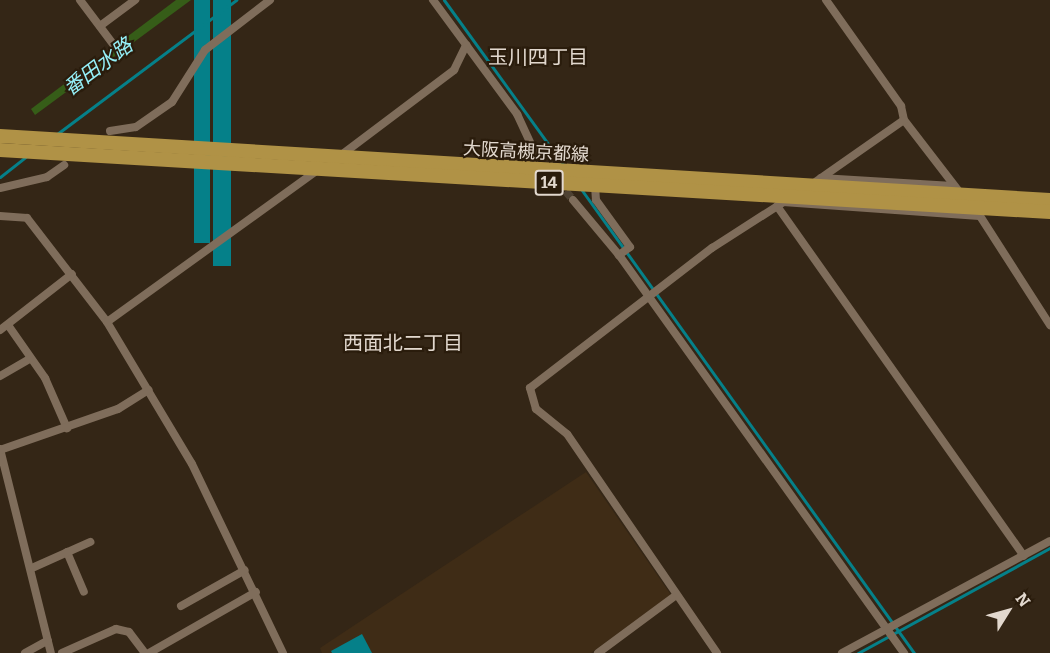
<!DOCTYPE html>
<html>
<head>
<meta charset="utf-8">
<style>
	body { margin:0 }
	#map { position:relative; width:1050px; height:653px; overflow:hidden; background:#342616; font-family:Bitter,"Noto Sans JP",serif }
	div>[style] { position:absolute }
	.built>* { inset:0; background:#3f2c16 }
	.green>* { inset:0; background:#365d18 }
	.water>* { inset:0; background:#058089; transform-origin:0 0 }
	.stream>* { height:3px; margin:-1.5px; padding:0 1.5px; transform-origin:1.5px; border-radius:1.5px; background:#058089 }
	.minor-tunnel>* { height:8px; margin-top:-4px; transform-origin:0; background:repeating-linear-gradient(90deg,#4e4132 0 8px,transparent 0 12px) }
	.minor>* { height:8px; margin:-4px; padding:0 4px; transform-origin:4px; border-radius:4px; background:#7f6d5b }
	.primary>* { height:14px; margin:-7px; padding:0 7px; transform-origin:7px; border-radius:7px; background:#b09246 }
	span { translate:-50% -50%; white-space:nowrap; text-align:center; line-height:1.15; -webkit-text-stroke:4.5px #2a1c0c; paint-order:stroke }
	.shield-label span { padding:2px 4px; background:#2a1c0c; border:2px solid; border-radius:4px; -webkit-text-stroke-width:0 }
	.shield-label { font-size:16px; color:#e2d8ce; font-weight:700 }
	.street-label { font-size:18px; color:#e2d8ce }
	.neighbourhood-label { font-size:20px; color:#e2d8ce }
	.water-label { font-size:20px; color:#95f0f8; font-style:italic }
	.north { position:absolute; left:978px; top:581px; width:60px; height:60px; -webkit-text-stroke:4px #2a1c0c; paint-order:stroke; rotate:53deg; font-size:16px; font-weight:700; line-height:24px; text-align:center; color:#e2d8ce }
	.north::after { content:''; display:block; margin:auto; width:21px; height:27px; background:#e2d8ce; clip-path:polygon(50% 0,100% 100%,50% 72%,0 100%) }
</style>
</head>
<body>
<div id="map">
	<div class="built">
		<i style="clip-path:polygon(586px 472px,671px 595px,591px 653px,322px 653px,320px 648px)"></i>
	</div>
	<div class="green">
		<i style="clip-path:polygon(176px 0,191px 0,35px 115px,31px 109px)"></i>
	</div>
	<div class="water">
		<i style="left:194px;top:0;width:16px;height:243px"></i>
		<i style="left:213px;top:0;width:18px;height:266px"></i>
		<i style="clip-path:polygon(362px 634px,372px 653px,332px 653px,331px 651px)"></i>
	</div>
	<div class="stream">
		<i style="left:444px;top:0;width:205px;rotate:54.1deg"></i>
		<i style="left:57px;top:134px;width:224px;rotate:-36.8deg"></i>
		<i style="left:0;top:177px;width:33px;rotate:-38deg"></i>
		<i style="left:581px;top:189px;width:571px;rotate:54.33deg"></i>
		<i style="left:858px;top:653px;width:219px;rotate:-28.7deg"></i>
	</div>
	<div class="minor-tunnel">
		<i style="left:558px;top:182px;width:23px;rotate:50deg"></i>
	</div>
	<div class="minor">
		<i style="left:80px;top:0;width:55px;rotate:53.1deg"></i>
		<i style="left:433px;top:0;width:142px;rotate:53.6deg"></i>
		<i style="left:517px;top:114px;width:45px;rotate:65.1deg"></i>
		<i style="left:826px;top:0;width:130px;rotate:54.7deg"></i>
		<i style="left:901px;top:106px;width:14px;rotate:78deg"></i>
		<i style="left:904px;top:120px;width:88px;rotate:52.4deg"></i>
		<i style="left:100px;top:26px;width:44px;rotate:-36.6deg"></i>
		<i style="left:110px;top:131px;width:26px;rotate:-9deg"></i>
		<i style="left:136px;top:127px;width:44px;rotate:-34.8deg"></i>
		<i style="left:172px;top:102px;width:62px;rotate:-57.6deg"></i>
		<i style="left:205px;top:50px;width:82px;rotate:-37.6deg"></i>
		<i style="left:340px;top:156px;width:143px;rotate:-37deg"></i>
		<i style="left:454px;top:70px;width:28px;rotate:-64deg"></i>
		<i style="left:821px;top:178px;width:132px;rotate:3.5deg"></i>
		<i style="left:811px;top:185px;width:113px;rotate:-35deg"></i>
		<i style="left:595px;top:186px;width:14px;rotate:86deg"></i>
		<i style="left:596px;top:200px;width:58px;rotate:54.1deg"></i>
		<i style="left:630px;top:247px;width:14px;rotate:144deg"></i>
		<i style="left:0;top:188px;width:48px;rotate:-13.2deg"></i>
		<i style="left:47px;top:177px;width:21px;rotate:-35deg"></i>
		<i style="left:573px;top:200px;width:72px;rotate:50.1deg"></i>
		<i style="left:619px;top:255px;width:490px;rotate:54.4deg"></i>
		<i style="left:783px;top:202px;width:197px;rotate:4.1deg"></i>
		<i style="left:980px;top:216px;width:130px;rotate:57.3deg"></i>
		<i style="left:777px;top:206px;width:428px;rotate:54.8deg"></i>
		<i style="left:0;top:216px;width:27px;rotate:4deg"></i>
		<i style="left:27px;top:218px;width:131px;rotate:52.4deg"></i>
		<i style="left:107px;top:322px;width:165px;rotate:59.1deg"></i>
		<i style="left:192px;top:464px;width:210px;rotate:64.3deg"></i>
		<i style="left:107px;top:322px;width:261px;rotate:-35.8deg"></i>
		<i style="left:8px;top:325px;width:65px;rotate:55.1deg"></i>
		<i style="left:45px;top:378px;width:55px;rotate:66.3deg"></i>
		<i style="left:0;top:330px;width:91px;rotate:-37.9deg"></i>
		<i style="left:0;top:376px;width:34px;rotate:-30deg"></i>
		<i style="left:0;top:449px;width:210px;rotate:76deg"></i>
		<i style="left:0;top:450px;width:125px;rotate:-19.2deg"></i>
		<i style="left:118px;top:409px;width:36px;rotate:-32deg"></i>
		<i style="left:67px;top:552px;width:43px;rotate:67deg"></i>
		<i style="left:32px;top:568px;width:64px;rotate:-24.1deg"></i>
		<i style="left:181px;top:606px;width:73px;rotate:-29.4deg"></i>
		<i style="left:25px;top:653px;width:26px;rotate:-29deg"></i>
		<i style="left:62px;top:653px;width:59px;rotate:-24deg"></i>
		<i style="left:116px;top:629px;width:13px;rotate:13deg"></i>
		<i style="left:129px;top:632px;width:26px;rotate:53deg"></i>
		<i style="left:149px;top:653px;width:123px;rotate:-29.7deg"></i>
		<i style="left:598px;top:653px;width:96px;rotate:-36.5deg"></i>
		<i style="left:717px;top:653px;width:265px;rotate:-124.4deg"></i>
		<i style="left:567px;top:434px;width:40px;rotate:-141deg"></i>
		<i style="left:536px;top:409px;width:22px;rotate:-106deg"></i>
		<i style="left:530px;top:388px;width:230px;rotate:-37.6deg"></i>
		<i style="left:712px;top:248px;width:93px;rotate:-32.7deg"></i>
		<i style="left:842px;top:653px;width:236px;rotate:-28.3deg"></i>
	</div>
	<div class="primary">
		<i style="left:0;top:136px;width:1052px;rotate:3.49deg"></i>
		<i style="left:0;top:150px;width:1052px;rotate:3.38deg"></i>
	</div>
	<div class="shield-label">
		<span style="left:549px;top:183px">14</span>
	</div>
	<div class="street-label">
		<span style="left:526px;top:152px;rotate:3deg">大阪高槻京都線</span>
	</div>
	<div class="neighbourhood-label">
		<span style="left:538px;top:57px">玉川四丁目</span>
		<span style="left:403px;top:343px">西面北二丁目</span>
	</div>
	<div class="water-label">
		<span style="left:98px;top:67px;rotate:-37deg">番田水路</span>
	</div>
	<div class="north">N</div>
</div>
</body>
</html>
